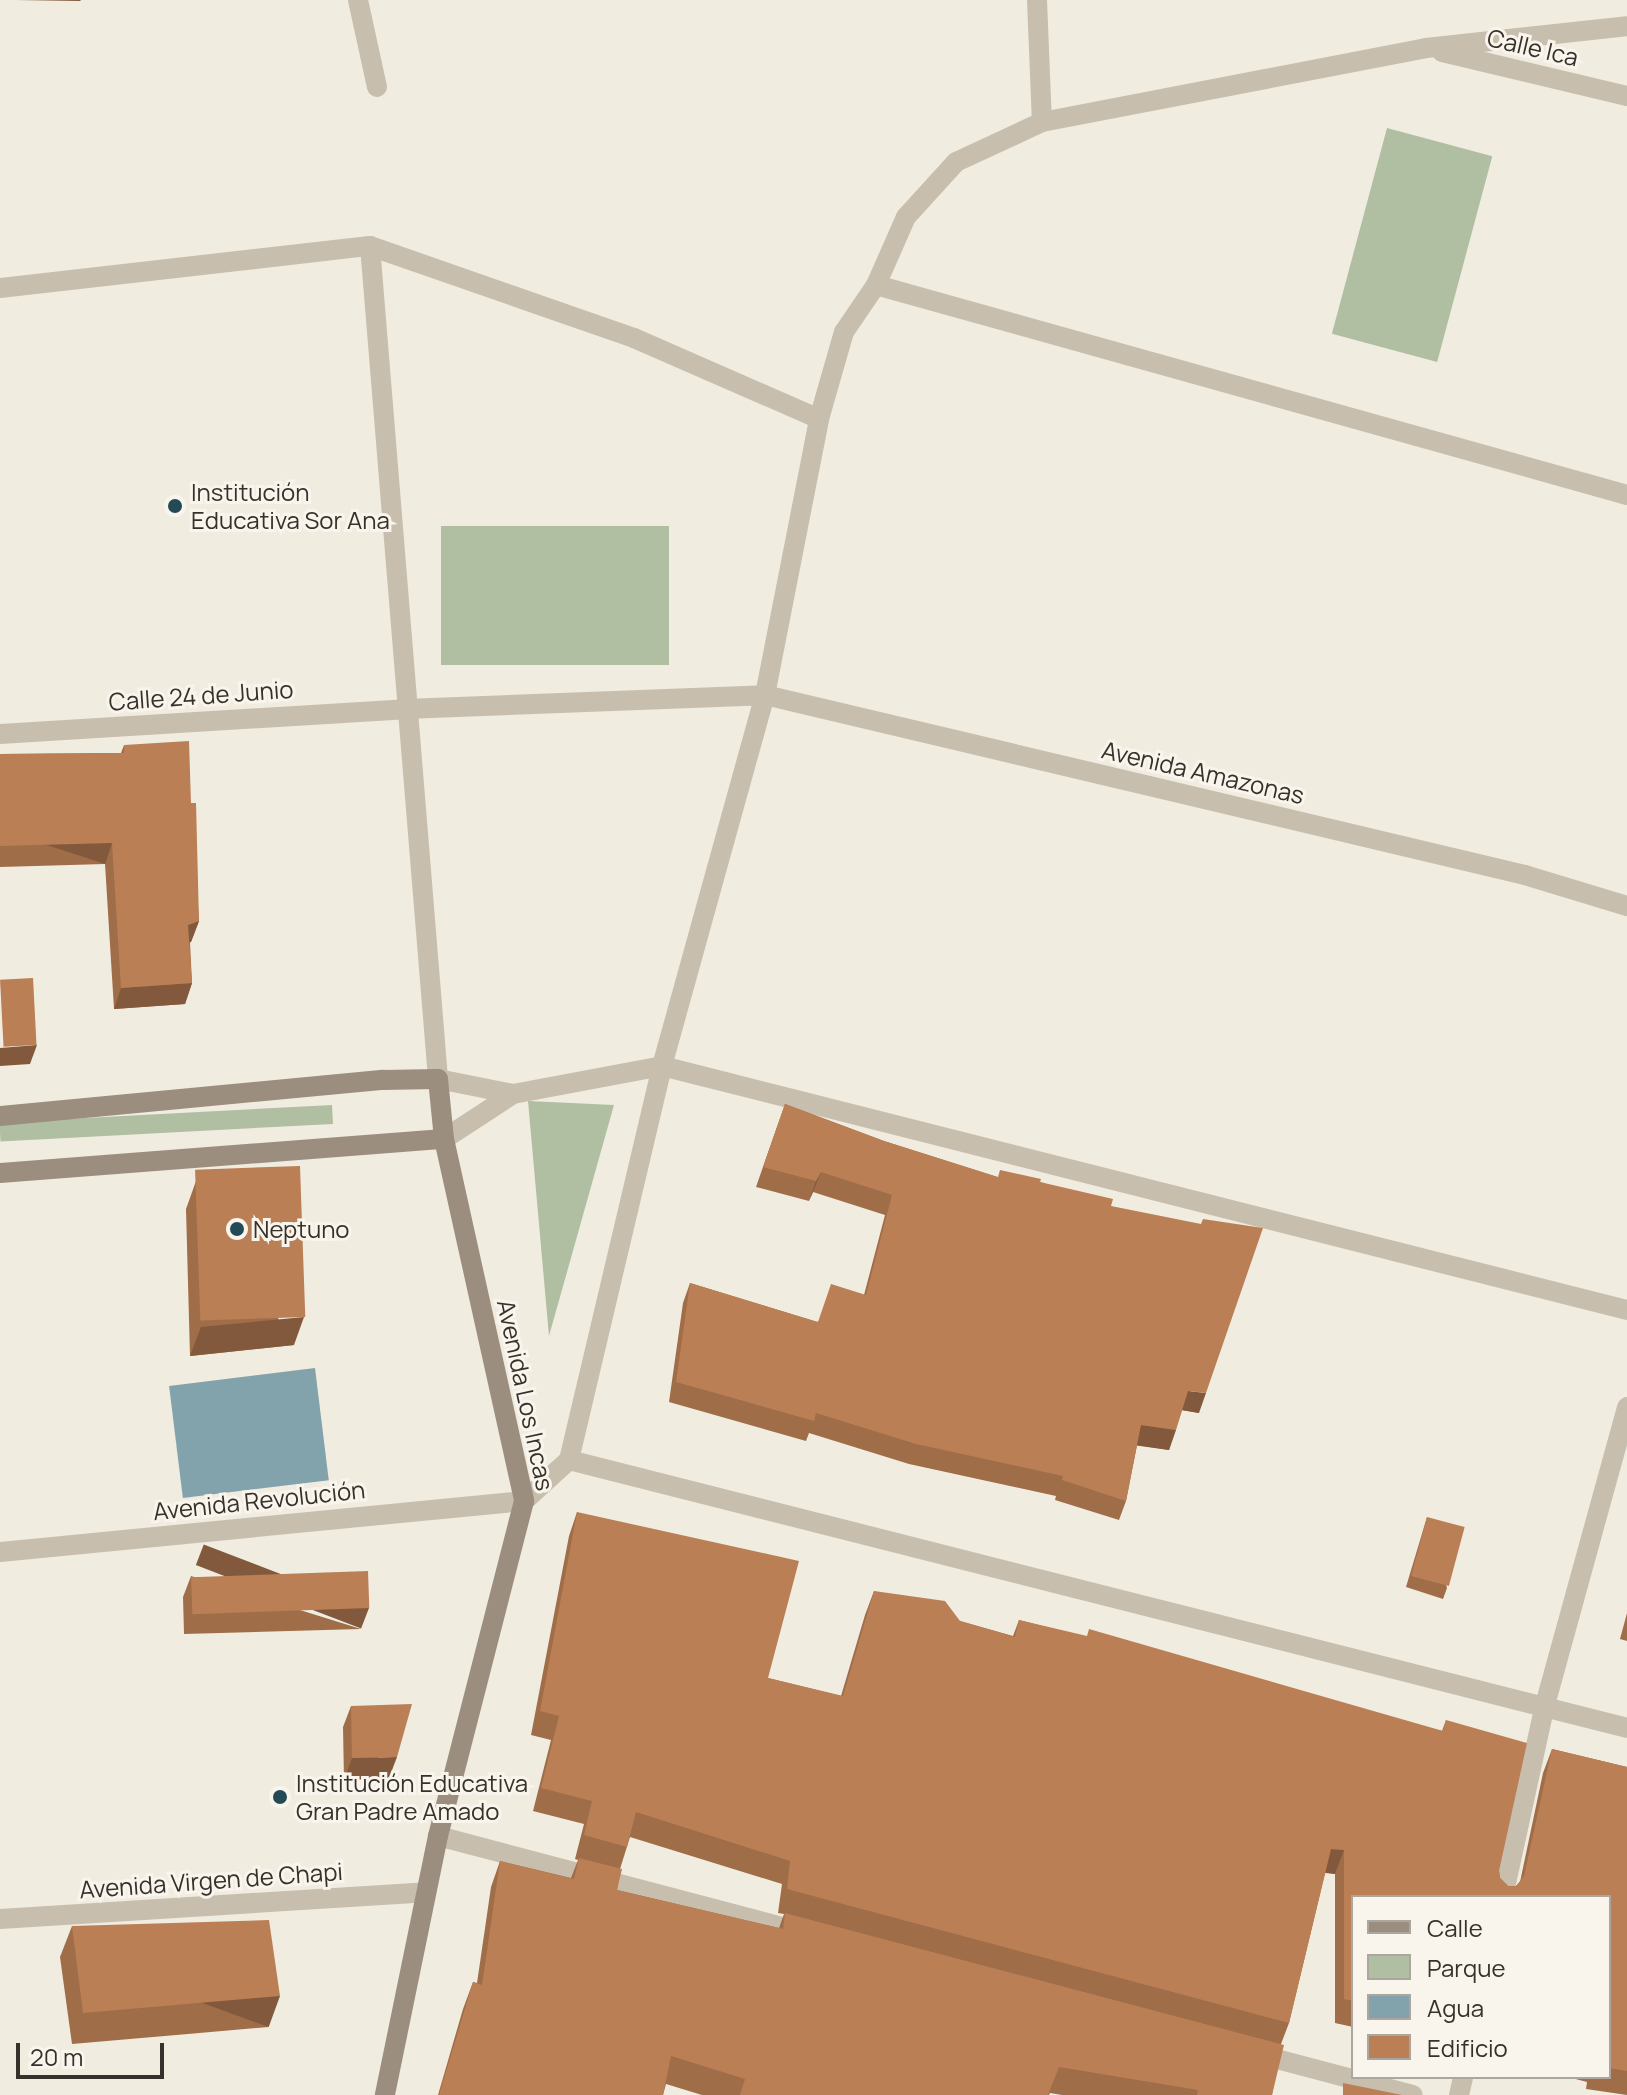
<!DOCTYPE html>
<html>
<head>
<meta charset="utf-8">
<style>
	body { margin:0 }
	#map { position:relative; width:1627px; height:2095px; overflow:hidden; background:#f1ece0; font-family:Manrope,sans-serif }
	div>[style] { position:absolute }
	.green>* { inset:0; background:#b0bfa1; transform-origin:0 0 }
	.water>* { inset:0; background:#82a3ab; transform-origin:0 0 }
	.service>* { height:20px; margin:-10px; padding:0 10px; transform-origin:10px; border-radius:10px; background:#c8bead }
	.minor>* { height:20px; margin:-10px; padding:0 10px; transform-origin:10px; border-radius:10px; background:#c8bead }
	.tertiary>* { height:20px; margin:-10px; padding:0 10px; transform-origin:10px; border-radius:10px; background:#c8bead }
	.secondary>* { height:20px; margin:-10px; padding:0 10px; transform-origin:10px; border-radius:10px; background:#9c8e7f }
	.wall>* { inset:0; background:#a06d49 }
	.shaded-wall>* { inset:0; background:#82593c; transform-origin:0 0 }
	.building>* { inset:0; background:#ba7f55; transform-origin:0 0 }
	.dots>* { width:22px; height:22px; translate:-50% -50%; box-sizing:border-box; border:4px solid #f9f5ed; border-radius:50% }
	span { translate:-50% -50%; white-space:nowrap; text-align:center; line-height:1.15; -webkit-text-stroke:6px #f9f5ed; paint-order:stroke }
	.street-label { font-size:24px; color:#37312b }
	.poi-label { font-size:24px; color:#37312b }
	.left { translate:0 -50%; text-align:left }
	.legend { position:absolute; left:1351px; top:1895px; width:260px; height:184px; box-sizing:border-box; background:#f9f5ed; border:2px solid #aba79f; margin:0; padding:10px 14px; list-style:none; font-size:24px; color:#37312b }
	.legend li { display:flex; align-items:center; gap:16px; height:40px }
	.legend b { width:40px; border:2px solid #aba79f }
	.scale { position:absolute; left:16px; top:2043px; width:148px; height:36px; box-sizing:border-box; border:4px solid #37312b; border-top:0; padding-left:10px; font-size:24px; line-height:28px; white-space:nowrap; color:#37312b; -webkit-text-stroke:6px #f9f5ed; paint-order:stroke }
</style>
</head>
<body>
<div id="map">
	<div class="green">
		<i style="left:1387px;top:128px;width:109px;height:213px;rotate:15deg"></i>
		<i style="left:441px;top:526px;width:228px;height:139px"></i>
		<i style="clip-path:polygon(528px 1101px,614px 1105px,549px 1336px)"></i>
		<i style="left:332px;top:1105px;width:19px;height:333px;rotate:87deg"></i>
	</div>
	<div class="water">
		<i style="left:315px;top:1368px;width:113px;height:147px;rotate:83deg"></i>
	</div>
	<div class="service">
		<i style="left:358px;top:0;width:89px;rotate:77.7deg"></i>
	</div>
	<div class="minor">
		<i style="left:1037px;top:0;width:122px;rotate:87.7deg"></i>
		<i style="left:1442px;top:52px;width:190px;rotate:13.4deg"></i>
		<i style="left:370px;top:246px;width:836px;rotate:85.33deg"></i>
		<i style="left:438px;top:1079px;width:76px;rotate:11.3deg"></i>
		<i style="left:876px;top:285px;width:780px;rotate:15.62deg"></i>
		<i style="left:0;top:288px;width:372px;rotate:-6.5deg"></i>
		<i style="left:370px;top:246px;width:280px;rotate:19.2deg"></i>
		<i style="left:634px;top:338px;width:202px;rotate:23.6deg"></i>
		<i style="left:0;top:734px;width:406px;rotate:-3.5deg"></i>
		<i style="left:405px;top:709px;width:360px;rotate:-2.2deg"></i>
		<i style="left:765px;top:695px;width:781px;rotate:13.32deg"></i>
		<i style="left:1525px;top:875px;width:107px;rotate:16.9deg"></i>
		<i style="left:444px;top:1139px;width:82px;rotate:-33.1deg"></i>
		<i style="left:513px;top:1094px;width:152px;rotate:-10.6deg"></i>
		<i style="left:662px;top:1066px;width:995px;rotate:14.19deg"></i>
		<i style="left:569px;top:1460px;width:1091px;rotate:14.21deg"></i>
		<i style="left:0;top:1552px;width:526px;rotate:-5.56deg"></i>
		<i style="left:524px;top:1501px;width:61px;rotate:-42.3deg"></i>
		<i style="left:569px;top:1460px;width:405px;rotate:-76.7deg"></i>
		<i style="left:662px;top:1066px;width:385px;rotate:-74.5deg"></i>
		<i style="left:765px;top:695px;width:281px;rotate:-78.9deg"></i>
		<i style="left:819px;top:419px;width:91px;rotate:-74deg"></i>
		<i style="left:844px;top:332px;width:57px;rotate:-55.8deg"></i>
		<i style="left:876px;top:285px;width:74px;rotate:-66.2deg"></i>
		<i style="left:906px;top:217px;width:74px;rotate:-47.7deg"></i>
		<i style="left:956px;top:162px;width:95px;rotate:-24.9deg"></i>
		<i style="left:1042px;top:122px;width:391px;rotate:-10.9deg"></i>
		<i style="left:1426px;top:48px;width:202px;rotate:-6.2deg"></i>
		<i style="left:438px;top:1836px;width:380px;rotate:14.8deg"></i>
		<i style="left:1503px;top:1897px;width:197px;rotate:-77.7deg"></i>
		<i style="left:1545px;top:1705px;width:309px;rotate:-74.6deg"></i>
		<i style="left:1254px;top:2053px;width:164px;rotate:14.8deg"></i>
		<i style="left:1459px;top:2095px;width:18px;rotate:-77deg"></i>
	</div>
	<div class="tertiary">
		<i style="left:0;top:1919px;width:427px;rotate:-3.6deg"></i>
	</div>
	<div class="secondary">
		<i style="left:0;top:1116px;width:385px;rotate:-5.4deg"></i>
		<i style="left:383px;top:1080px;width:55px;rotate:-1deg"></i>
		<i style="left:438px;top:1079px;width:60px;rotate:84.3deg"></i>
		<i style="left:444px;top:1139px;width:371px;rotate:77.5deg"></i>
		<i style="left:524px;top:1501px;width:346px;rotate:104.4deg"></i>
		<i style="left:438px;top:1836px;width:264px;rotate:101.6deg"></i>
		<i style="left:0;top:1173px;width:445px;rotate:-4.4deg"></i>
	</div>
	<div class="wall">
		<i style="clip-path:polygon(124px 745px,191px 803px,199px 921px,191px 942px,190px 942px,192px 983px,185px 1004px,114px 1009px,105px 864px,0 867px,0 754px,121px 753px)"></i>
		<i style="clip-path:polygon(785px 1104px,884px 1141px,997px 1177px,1040px 1182px,1111px 1206px,1199px 1413px,1182px 1410px,1169px 1450px,1137px 1445px,1126px 1501px,1119px 1520px,1055px 1500px,1056px 1496px,909px 1464px,809px 1433px,806px 1441px,669px 1402px,683px 1303px,690px 1283px,817px 1322px,864px 1295px,885px 1215px,813px 1192px,809px 1201px,756px 1187px)"></i>
		<i style="clip-path:polygon(196px 1181px,294px 1345px,190px 1356px,186px 1209px)"></i>
		<i style="clip-path:polygon(evenodd,577px 1512px,768px 1678px,841px 1696px,865px 1615px,874px 1591px,960px 1621px,1013px 1636px,1019px 1620px,1442px 1731px,1446px 1720px,1499px 1871px,1500px 1878px,1508px 1886px,1516px 1886px,1520px 1882px,1543px 1773px,1552px 1749px,1627px 1767px,1627px 2095px,1586px 2089px,1587px 2082px,1568px 2077px,1609px 2077px,1609px 1897px,1353px 1897px,1353px 2027px,1335px 2023px,1335px 1874px,1325px 1873px,1289px 2023px,1281px 2044px,1272px 2095px,1062px 2095px,1050px 2093px,1049px 2095px,702px 2095px,666px 2084px,663px 2095px,438px 2095px,463px 2009px,473px 1982px,477px 1983px,491px 1887px,500px 1861px,571px 1878px,578px 1860px,575px 1859px,584px 1824px,533px 1811px,551px 1740px,531px 1735px,569px 1536px,577px 1512px,630px 1837px,782px 1884px,778px 1913px,784px 1914px,779px 1928px,617px 1890px,620px 1869px,630px 1837px)"></i>
		<i style="clip-path:polygon(1427px 1517px,1447px 1588px,1443px 1599px,1406px 1587px)"></i>
		<i style="clip-path:polygon(191px 1576px,361px 1629px,184px 1634px,183px 1597px)"></i>
		<i style="clip-path:polygon(1627px 1613px,1627px 1641px,1620px 1639px)"></i>
		<i style="clip-path:polygon(351px 1706px,389px 1778px,344px 1780px,343px 1727px)"></i>
		<i style="clip-path:polygon(72px 1926px,269px 2027px,72px 2044px,60px 1957px)"></i>
	</div>
	<div class="shaded-wall">
		<i style="clip-path:polygon(16px 0,81px 0,80px 1px)"></i>
		<i style="left:112px;top:843px;width:22px;height:112px;rotate:108deg"></i>
		<i style="clip-path:polygon(199px 921px,191px 942px,181px 946px,188px 925px)"></i>
		<i style="clip-path:polygon(192px 983px,185px 1004px,114px 1009px,121px 988px)"></i>
		<i style="clip-path:polygon(37px 1045px,30px 1064px,0 1066px,0 1048px)"></i>
		<i style="clip-path:polygon(821px 1172px,813px 1192px,809px 1201px,816px 1181px)"></i>
		<i style="clip-path:polygon(304px 1317px,294px 1345px,190px 1356px,201px 1327px)"></i>
		<i style="clip-path:polygon(1188px 1391px,1206px 1393px,1199px 1413px,1181px 1410px)"></i>
		<i style="clip-path:polygon(1141px 1425px,1176px 1430px,1169px 1450px,1133px 1445px)"></i>
		<i style="left:369px;top:1608px;width:22px;height:177px;rotate:111deg"></i>
		<i style="clip-path:polygon(397px 1757px,389px 1778px,344px 1780px,352px 1758px)"></i>
		<i style="clip-path:polygon(1331px 1849px,1344px 1850px,1335px 1874px,1322px 1872px)"></i>
		<i style="left:280px;top:1996px;width:33px;height:198px;rotate:110deg"></i>
	</div>
	<div class="building">
		<i style="clip-path:polygon(189px 741px,191px 803px,196px 803px,199px 921px,188px 925px,192px 983px,121px 988px,112px 843px,0 846px,0 754px,124px 753px,124px 745px)"></i>
		<i style="left:33px;top:978px;width:67px;height:33px;rotate:87deg"></i>
		<i style="clip-path:polygon(785px 1104px,884px 1141px,998px 1177px,1000px 1170px,1041px 1179px,1040px 1182px,1113px 1199px,1111px 1206px,1201px 1224px,1203px 1219px,1263px 1228px,1206px 1393px,1188px 1391px,1176px 1430px,1141px 1425px,1126px 1501px,1062px 1480px,1063px 1476px,916px 1444px,816px 1413px,814px 1421px,676px 1382px,690px 1283px,818px 1322px,831px 1284px,866px 1295px,892px 1195px,821px 1172px,816px 1181px,763px 1167px)"></i>
		<i style="left:300px;top:1166px;width:151px;height:105px;rotate:88deg"></i>
		<i style="clip-path:polygon(577px 1512px,799px 1561px,768px 1678px,843px 1696px,874px 1591px,945px 1601px,960px 1621px,1015px 1637px,1019px 1620px,1087px 1636px,1089px 1629px,1443px 1731px,1446px 1720px,1527px 1743px,1499px 1871px,1500px 1878px,1508px 1886px,1516px 1886px,1524px 1876px,1552px 1749px,1627px 1767px,1627px 2071px,1609px 2068px,1609px 1897px,1353px 1897px,1353px 2001px,1344px 1999px,1344px 1850px,1331px 1849px,1289px 2023px,787px 1889px,790px 1861px,636px 1812px,627px 1847px,584px 1835px,592px 1801px,541px 1788px,559px 1716px,540px 1711px)"></i>
		<i style="left:1427px;top:1517px;width:39px;height:61px;rotate:15deg"></i>
		<i style="left:368px;top:1571px;width:37px;height:177px;rotate:88deg"></i>
		<i style="clip-path:polygon(412px 1704px,397px 1757px,352px 1758px,351px 1706px)"></i>
		<i style="clip-path:polygon(579px 1858px,622px 1869px,617px 1890px,783px 1929px,785px 1913px,1284px 2045px,1272px 2095px,1197px 2095px,1198px 2090px,1059px 2067px,1048px 2095px,740px 2095px,745px 2079px,671px 2056px,663px 2095px,439px 2095px,473px 1982px,482px 1985px,500px 1861px,574px 1879px)"></i>
		<i style="clip-path:polygon(269px 1920px,280px 1996px,83px 2013px,72px 1926px)"></i>
		<i style="clip-path:polygon(1343px 2083px,1402px 2095px,1343px 2095px)"></i>
	</div>
	<div class="dots">
		<i style="left:175px;top:506px;background:#244a55"></i>
		<i style="left:237px;top:1229px;background:#244a55"></i>
		<i style="left:280px;top:1797px;background:#244a55"></i>
	</div>
	<div class="street-label">
		<span style="left:1533px;top:47px;rotate:13deg">Calle Ica</span>
		<span style="left:201px;top:695px;rotate:-4deg">Calle 24 de Junio</span>
		<span style="left:1203px;top:772px;rotate:13deg">Avenida Amazonas</span>
		<span style="left:526px;top:1395px;rotate:78deg">Avenida Los Incas</span>
		<span style="left:259px;top:1500px;rotate:-6deg">Avenida Revolución</span>
		<span style="left:211px;top:1880px;rotate:-4deg">Avenida Virgen de Chapi</span>
	</div>
	<div class="poi-label">
		<span class="left" style="left:191px;top:506px">Institución<br>Educativa Sor Ana</span>
		<span class="left" style="left:253px;top:1229px">Neptuno</span>
		<span class="left" style="left:296px;top:1797px">Institución Educativa<br>Gran Padre Amado</span>
	</div>
	<ul class="legend">
	<li><b style="height:10px;background:#9c8e7f"></b>Calle</li>
	<li><b style="height:22px;background:#b0bfa1"></b>Parque</li>
	<li><b style="height:22px;background:#82a3ab"></b>Agua</li>
	<li><b style="height:22px;background:#ba7f55"></b>Edificio</li>
	</ul>
	<div class="scale">20 m</div>
</div>
</body>
</html>
